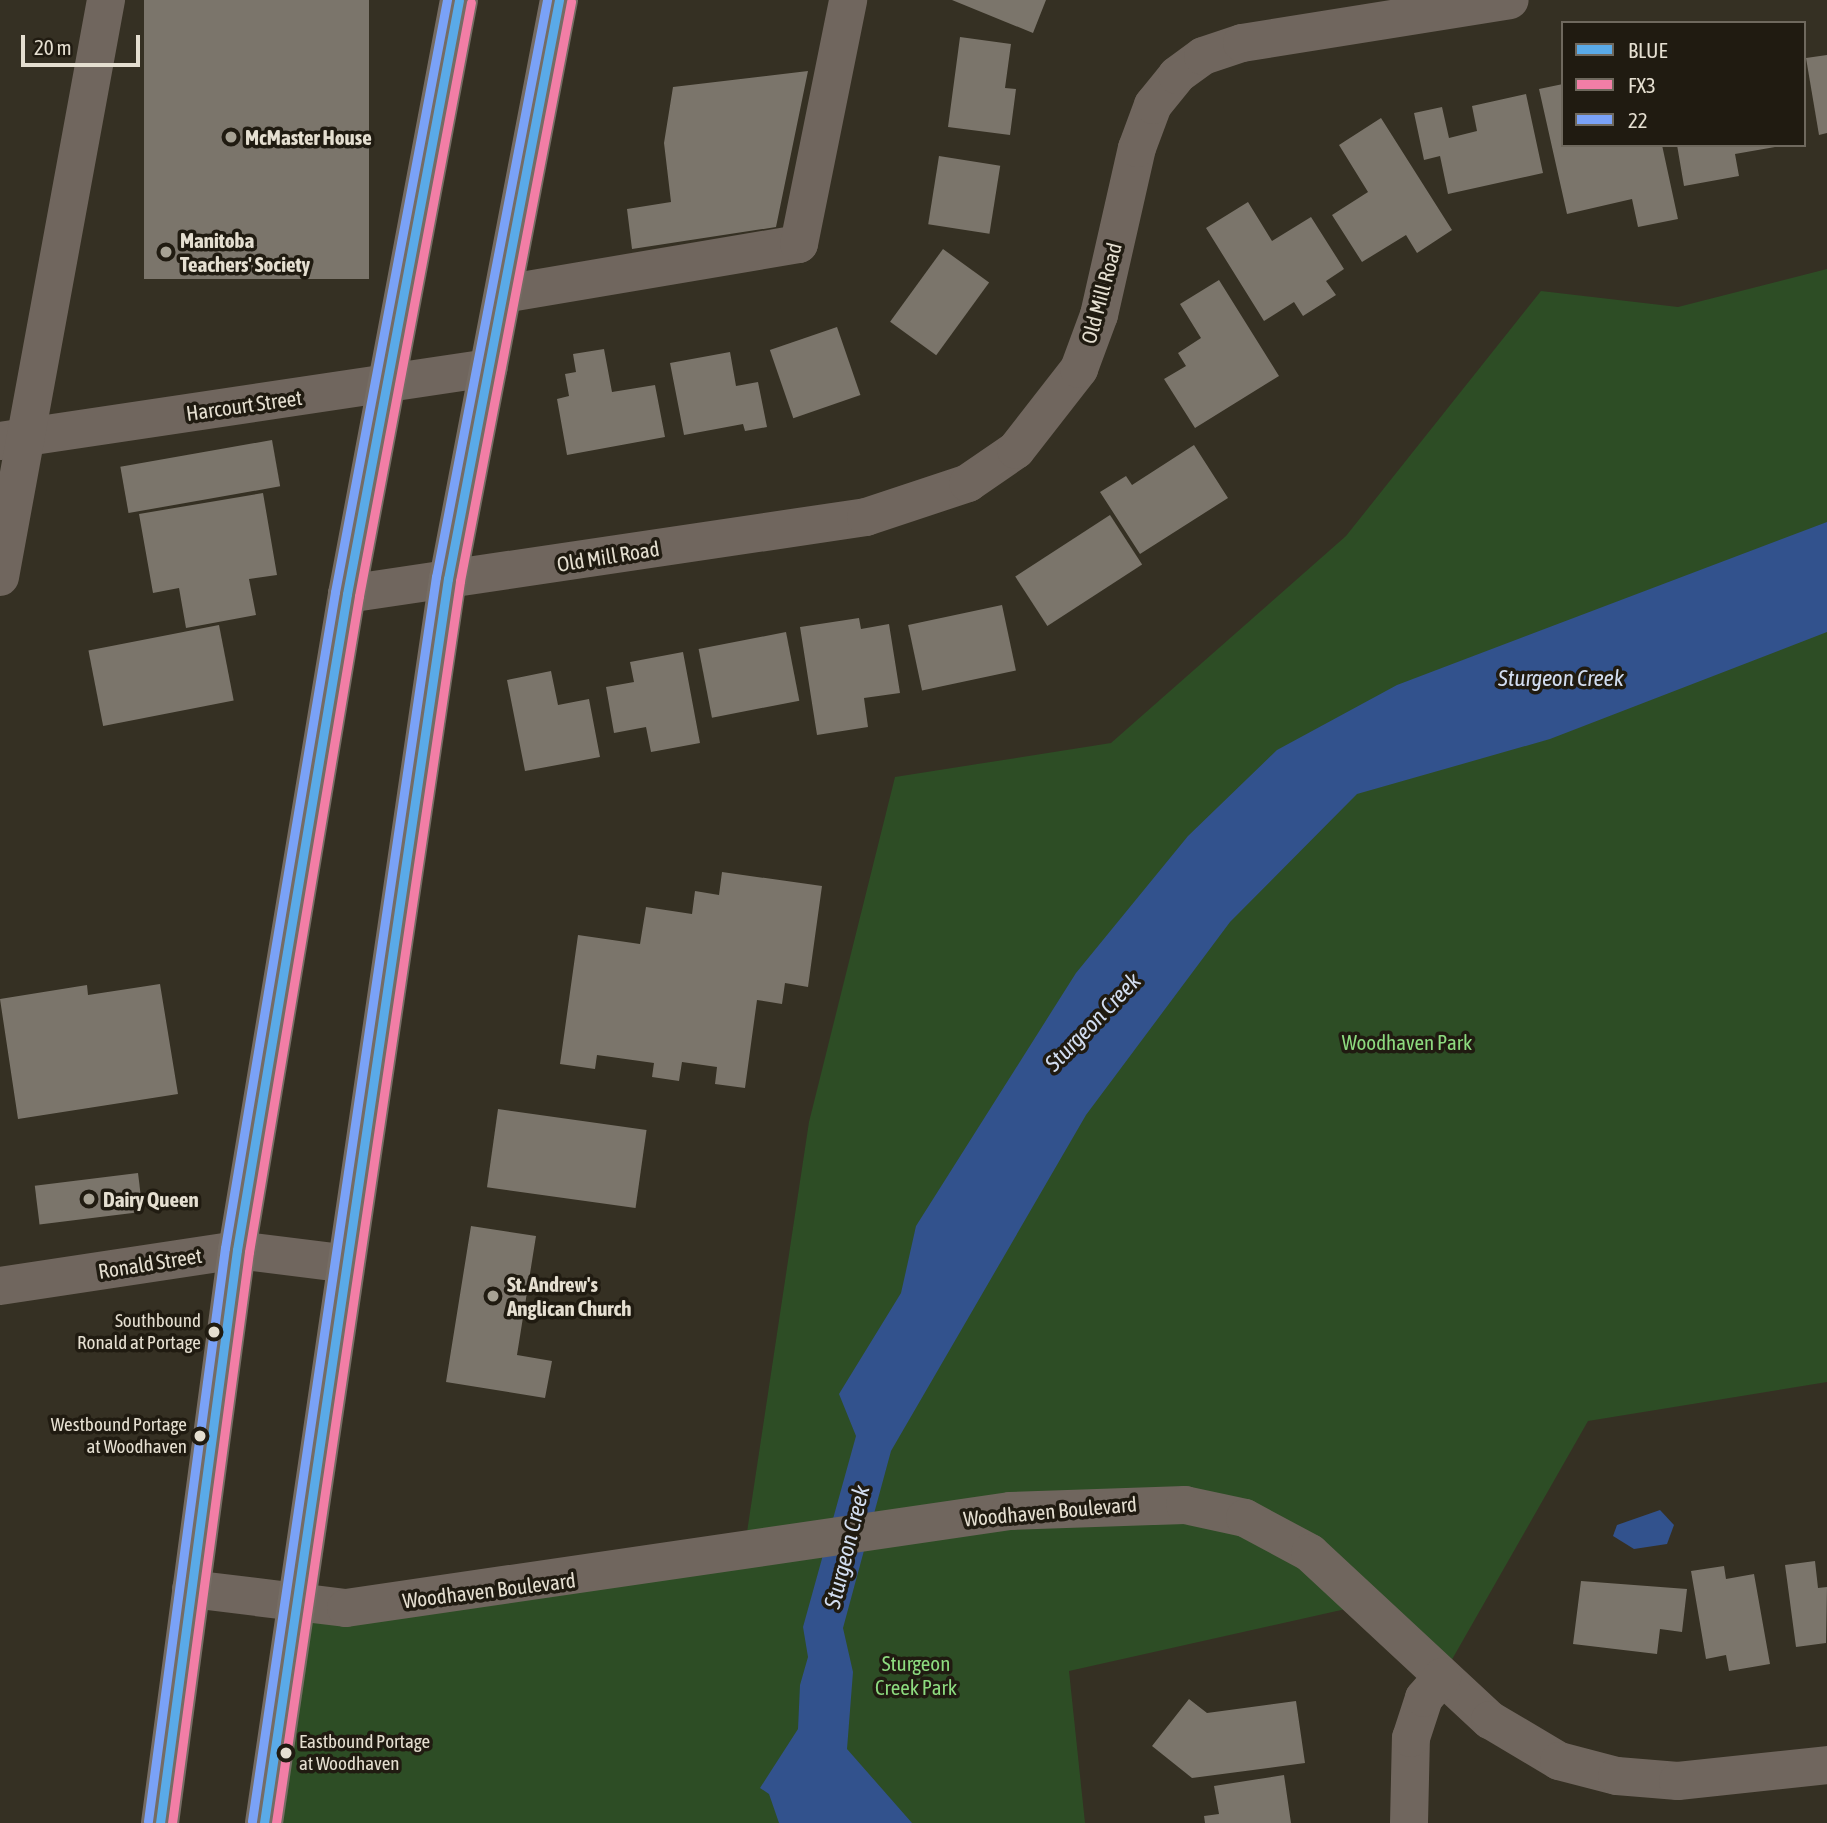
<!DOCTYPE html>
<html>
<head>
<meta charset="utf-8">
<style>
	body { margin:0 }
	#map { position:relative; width:1827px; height:1823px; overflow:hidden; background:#353023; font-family:"Asap Condensed",sans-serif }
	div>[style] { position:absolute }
	.green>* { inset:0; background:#2d4d25 }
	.water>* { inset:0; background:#32528d }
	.building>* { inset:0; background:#7b756b; transform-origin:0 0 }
	.minor>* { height:38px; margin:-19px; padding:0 19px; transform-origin:19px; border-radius:19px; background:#70665e }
	.highway>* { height:38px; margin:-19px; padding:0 19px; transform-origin:19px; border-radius:19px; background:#756c64 }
	.bus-1>* { height:9px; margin:-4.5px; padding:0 4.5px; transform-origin:4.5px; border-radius:4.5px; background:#5aaae8 }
	.bus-2>* { height:9px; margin:-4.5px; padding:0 4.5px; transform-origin:4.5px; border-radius:4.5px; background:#f27ea6 }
	.bus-3>* { height:9px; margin:-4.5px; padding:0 4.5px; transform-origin:4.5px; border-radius:4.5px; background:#7aa2f7 }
	.dots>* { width:19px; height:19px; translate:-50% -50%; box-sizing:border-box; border:4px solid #201b11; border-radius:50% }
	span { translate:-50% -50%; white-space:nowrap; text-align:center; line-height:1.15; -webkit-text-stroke:7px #201b11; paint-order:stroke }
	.bus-label { font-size:19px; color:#e5dfd1 }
	.right { translate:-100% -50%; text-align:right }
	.left { translate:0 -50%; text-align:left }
	.poi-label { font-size:21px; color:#e5dfd1; font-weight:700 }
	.street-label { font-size:21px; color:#e5dfd1 }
	.park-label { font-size:21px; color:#8ddb7f }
	.water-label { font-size:23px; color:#d2ddf0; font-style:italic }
	.legend { position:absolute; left:1561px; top:21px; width:245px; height:126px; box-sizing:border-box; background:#201b11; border:2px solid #6f695e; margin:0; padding:9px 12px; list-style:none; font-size:21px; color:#e5dfd1 }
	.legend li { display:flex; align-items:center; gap:14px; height:35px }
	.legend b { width:35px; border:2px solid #6f695e }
	.scale { position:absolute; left:21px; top:35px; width:119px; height:32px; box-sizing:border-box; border:4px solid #e5dfd1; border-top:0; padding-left:9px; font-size:21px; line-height:24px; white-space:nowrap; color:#e5dfd1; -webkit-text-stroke:5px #201b11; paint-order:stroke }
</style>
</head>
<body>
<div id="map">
	<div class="green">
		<i style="clip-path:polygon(1827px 269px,1827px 1382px,1588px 1421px,1442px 1677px,1368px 1604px,1069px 1671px,1085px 1823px,264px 1823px,296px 1601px,744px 1552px,809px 1122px,895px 777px,1111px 743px,1346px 536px,1541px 291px,1678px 307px)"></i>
	</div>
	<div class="water">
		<i style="clip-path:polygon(1827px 522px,1827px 632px,1550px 739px,1357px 794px,1230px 922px,1086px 1115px,891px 1451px,843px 1628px,853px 1672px,847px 1749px,912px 1823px,779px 1823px,769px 1794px,760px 1788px,798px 1729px,800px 1685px,808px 1657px,803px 1627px,856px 1436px,839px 1394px,901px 1293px,916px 1226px,1076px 973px,1188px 836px,1277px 750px,1397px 685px)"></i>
		<i style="clip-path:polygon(1660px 1510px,1674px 1525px,1667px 1544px,1634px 1549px,1613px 1536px,1617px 1525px)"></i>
	</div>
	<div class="building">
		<i style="left:144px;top:0;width:225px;height:279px"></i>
		<i style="clip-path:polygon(952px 0,1046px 0,1033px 33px)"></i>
		<i style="clip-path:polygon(960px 37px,1011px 44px,1005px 88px,1016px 89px,1010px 135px,948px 127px)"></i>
		<i style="clip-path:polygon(1827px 55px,1827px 133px,1819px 135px,1806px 58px)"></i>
		<i style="clip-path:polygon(808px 71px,776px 227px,632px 249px,627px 209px,671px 202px,664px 143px,673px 87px)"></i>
		<i style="clip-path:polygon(1563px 84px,1563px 145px,1662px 145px,1678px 219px,1638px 227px,1632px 199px,1567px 214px,1539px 89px)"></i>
		<i style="clip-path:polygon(1526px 94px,1543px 173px,1448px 194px,1440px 156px,1424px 160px,1414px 113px,1442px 107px,1449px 138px,1477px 131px,1472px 106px)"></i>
		<i style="clip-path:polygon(1381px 118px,1452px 230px,1417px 253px,1406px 235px,1362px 262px,1332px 215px,1368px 192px,1339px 145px)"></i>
		<i style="clip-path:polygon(1677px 145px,1775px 145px,1775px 147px,1735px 154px,1739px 176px,1684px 186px)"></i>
		<i style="left:939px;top:156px;width:62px;height:69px;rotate:9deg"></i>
		<i style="clip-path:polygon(1248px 202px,1272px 241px,1311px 217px,1344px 269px,1326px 281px,1336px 295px,1303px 316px,1294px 302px,1264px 321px,1206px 228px)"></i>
		<i style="left:943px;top:249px;width:57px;height:90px;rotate:36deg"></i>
		<i style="clip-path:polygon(1219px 280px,1279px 376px,1195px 428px,1164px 379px,1186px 366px,1178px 353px,1201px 338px,1180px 304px)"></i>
		<i style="left:837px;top:327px;width:72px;height:71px;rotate:71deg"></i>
		<i style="clip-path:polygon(604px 349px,612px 392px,655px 385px,665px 437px,567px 455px,557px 399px,569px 396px,565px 374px,576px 372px,573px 354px)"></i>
		<i style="clip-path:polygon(730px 352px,736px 386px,758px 382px,767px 427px,745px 431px,743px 424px,684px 435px,670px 363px)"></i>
		<i style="left:272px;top:440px;width:47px;height:154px;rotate:80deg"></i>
		<i style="clip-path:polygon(1194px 445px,1228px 498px,1140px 554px,1100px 492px,1126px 476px,1132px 485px)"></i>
		<i style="clip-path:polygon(263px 493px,277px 575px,249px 579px,256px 615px,186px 628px,179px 588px,153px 593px,139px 514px)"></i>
		<i style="left:1110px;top:515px;width:59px;height:113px;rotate:57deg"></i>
		<i style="left:1002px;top:605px;width:67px;height:96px;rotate:78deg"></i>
		<i style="clip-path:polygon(859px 618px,861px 629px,889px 624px,900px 693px,864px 698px,868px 727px,817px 735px,800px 627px)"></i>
		<i style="left:219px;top:625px;width:77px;height:133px;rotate:79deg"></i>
		<i style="left:786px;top:632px;width:70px;height:89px;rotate:79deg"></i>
		<i style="clip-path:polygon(683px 652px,700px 743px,651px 752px,646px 727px,614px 733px,606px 687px,634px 682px,630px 662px)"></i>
		<i style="clip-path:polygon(551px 671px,558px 705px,589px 699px,600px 757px,525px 771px,507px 680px)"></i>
		<i style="clip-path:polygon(722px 872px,822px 886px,808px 987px,785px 983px,782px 1004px,757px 1000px,745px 1088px,715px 1084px,717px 1067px,682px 1062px,679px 1081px,652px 1077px,654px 1063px,597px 1055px,595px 1069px,560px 1064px,578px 935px,640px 944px,646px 907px,692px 914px,695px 891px,719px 895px)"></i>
		<i style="clip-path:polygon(160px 984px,178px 1094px,18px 1119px,0 999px,87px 985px,88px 995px)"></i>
		<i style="left:498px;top:1109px;width:150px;height:79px;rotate:8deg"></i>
		<i style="left:138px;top:1173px;width:39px;height:104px;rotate:83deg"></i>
		<i style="clip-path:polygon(471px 1226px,536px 1236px,517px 1355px,552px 1361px,545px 1398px,446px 1382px)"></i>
		<i style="clip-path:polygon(1815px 1561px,1818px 1588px,1827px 1587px,1826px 1643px,1796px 1647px,1785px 1565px)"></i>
		<i style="clip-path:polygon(1724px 1566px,1726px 1579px,1754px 1574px,1770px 1664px,1729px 1671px,1726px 1655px,1706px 1659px,1691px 1571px)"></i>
		<i style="clip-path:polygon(1581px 1581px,1687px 1589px,1682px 1632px,1660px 1629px,1657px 1654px,1573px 1644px)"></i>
		<i style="clip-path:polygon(1189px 1699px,1207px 1713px,1296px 1701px,1305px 1763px,1192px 1778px,1152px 1746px)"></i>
		<i style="clip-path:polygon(1284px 1775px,1291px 1823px,1205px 1823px,1204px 1816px,1219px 1814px,1214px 1786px)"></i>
	</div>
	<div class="minor">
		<i style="left:503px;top:294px;width:300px;rotate:-9.6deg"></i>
		<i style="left:799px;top:244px;width:249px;rotate:-78.6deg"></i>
		<i style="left:0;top:441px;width:494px;rotate:-8.5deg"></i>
		<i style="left:0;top:577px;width:587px;rotate:-79.59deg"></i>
		<i style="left:347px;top:594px;width:525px;rotate:-8.44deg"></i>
		<i style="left:866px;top:517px;width:108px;rotate:-18.4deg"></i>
		<i style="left:968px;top:483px;width:58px;rotate:-34.5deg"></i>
		<i style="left:1016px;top:450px;width:103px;rotate:-52.1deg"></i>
		<i style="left:1079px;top:369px;width:58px;rotate:-69.7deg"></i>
		<i style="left:1099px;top:315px;width:171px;rotate:-77.2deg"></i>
		<i style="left:1137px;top:148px;width:46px;rotate:-69.6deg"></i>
		<i style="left:1153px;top:105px;width:38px;rotate:-51deg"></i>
		<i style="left:1177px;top:75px;width:32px;rotate:-36deg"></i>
		<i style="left:1203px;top:56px;width:41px;rotate:-18.4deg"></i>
		<i style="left:1242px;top:43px;width:271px;rotate:-9.1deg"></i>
		<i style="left:0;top:1286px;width:240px;rotate:-8.6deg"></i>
		<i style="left:237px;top:1250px;width:106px;rotate:7.1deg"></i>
		<i style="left:191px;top:1589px;width:156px;rotate:7deg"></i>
		<i style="left:346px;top:1608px;width:671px;rotate:-8.31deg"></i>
		<i style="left:1010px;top:1511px;width:175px;rotate:-2deg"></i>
		<i style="left:1185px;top:1505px;width:61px;rotate:12.2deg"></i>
		<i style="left:1245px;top:1518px;width:74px;rotate:28.3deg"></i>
		<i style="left:1310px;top:1553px;width:246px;rotate:42.9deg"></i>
		<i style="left:1490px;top:1720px;width:80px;rotate:30.7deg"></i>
		<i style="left:1559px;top:1761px;width:60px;rotate:14.5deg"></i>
		<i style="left:1617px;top:1776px;width:61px;rotate:4.7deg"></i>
		<i style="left:1678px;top:1781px;width:150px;rotate:-6.1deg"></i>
		<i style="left:1409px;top:1823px;width:85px;rotate:-88.7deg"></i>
		<i style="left:1411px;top:1738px;width:42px;rotate:-72deg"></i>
		<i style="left:1424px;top:1698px;width:28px;rotate:-49deg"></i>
	</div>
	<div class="highway">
		<i style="left:160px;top:1823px;width:578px;rotate:-82.35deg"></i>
		<i style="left:237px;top:1250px;width:665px;rotate:-80.48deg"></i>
		<i style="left:347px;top:594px;width:604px;rotate:-79.32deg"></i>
		<i style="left:264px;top:1823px;width:1258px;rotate:-81.59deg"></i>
		<i style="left:448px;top:579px;width:590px;rotate:-79.15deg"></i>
	</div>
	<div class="bus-1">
		<i style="left:160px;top:1823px;width:578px;rotate:-82.35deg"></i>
		<i style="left:237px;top:1250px;width:665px;rotate:-80.48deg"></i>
		<i style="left:347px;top:594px;width:604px;rotate:-79.32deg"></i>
		<i style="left:264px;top:1823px;width:1258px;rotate:-81.59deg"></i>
		<i style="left:448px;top:579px;width:590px;rotate:-79.15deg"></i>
	</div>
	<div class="bus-2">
		<i style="left:172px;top:1823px;width:576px;rotate:-82.32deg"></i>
		<i style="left:249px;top:1252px;width:665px;rotate:-80.48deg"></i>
		<i style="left:359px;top:596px;width:604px;rotate:-79.32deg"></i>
		<i style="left:276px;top:1823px;width:1256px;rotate:-81.57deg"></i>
		<i style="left:460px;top:581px;width:590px;rotate:-79.15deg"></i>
	</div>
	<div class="bus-3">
		<i style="left:148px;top:1821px;width:578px;rotate:-82.35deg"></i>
		<i style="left:225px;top:1248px;width:665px;rotate:-80.48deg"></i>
		<i style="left:335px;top:592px;width:603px;rotate:-79.29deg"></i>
		<i style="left:252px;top:1821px;width:1258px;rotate:-81.59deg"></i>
		<i style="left:436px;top:577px;width:588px;rotate:-79.11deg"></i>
	</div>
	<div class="dots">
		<i style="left:231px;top:137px;background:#a7a294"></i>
		<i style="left:166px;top:252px;background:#a7a294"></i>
		<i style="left:89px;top:1199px;background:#a7a294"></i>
		<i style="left:493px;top:1296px;background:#a7a294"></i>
		<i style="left:214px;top:1332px;background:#e5dfd1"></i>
		<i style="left:200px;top:1436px;background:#e5dfd1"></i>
		<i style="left:286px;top:1753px;background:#e5dfd1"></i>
	</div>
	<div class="bus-label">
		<span class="right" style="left:201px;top:1332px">Southbound<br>Ronald at Portage</span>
		<span class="right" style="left:187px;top:1436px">Westbound Portage<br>at Woodhaven</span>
		<span class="left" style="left:299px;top:1753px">Eastbound Portage<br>at Woodhaven</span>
	</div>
	<div class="poi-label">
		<span class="left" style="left:245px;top:137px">McMaster House</span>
		<span class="left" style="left:180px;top:252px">Manitoba<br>Teachers' Society</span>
		<span class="left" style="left:103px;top:1199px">Dairy Queen</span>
		<span class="left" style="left:507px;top:1296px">St. Andrew's<br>Anglican Church</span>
	</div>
	<div class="street-label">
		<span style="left:1101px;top:293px;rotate:-75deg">Old Mill Road</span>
		<span style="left:244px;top:405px;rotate:-8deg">Harcourt Street</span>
		<span style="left:608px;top:556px;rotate:-9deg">Old Mill Road</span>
		<span style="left:150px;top:1263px;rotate:-9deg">Ronald Street</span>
		<span style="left:1050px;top:1511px;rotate:-5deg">Woodhaven Boulevard</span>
		<span style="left:489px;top:1590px;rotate:-7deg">Woodhaven Boulevard</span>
	</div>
	<div class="park-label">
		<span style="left:1407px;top:1042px">Woodhaven Park</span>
		<span style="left:916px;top:1675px">Sturgeon<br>Creek Park</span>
	</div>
	<div class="water-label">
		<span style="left:1561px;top:678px">Sturgeon Creek</span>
		<span style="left:1093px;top:1022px;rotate:-46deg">Sturgeon Creek</span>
		<span style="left:847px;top:1547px;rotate:-76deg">Sturgeon Creek</span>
	</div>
	<ul class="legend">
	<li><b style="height:9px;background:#5aaae8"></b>BLUE</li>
	<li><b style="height:9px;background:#f27ea6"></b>FX3</li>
	<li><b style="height:9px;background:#7aa2f7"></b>22</li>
	</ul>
	<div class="scale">20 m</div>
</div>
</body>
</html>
